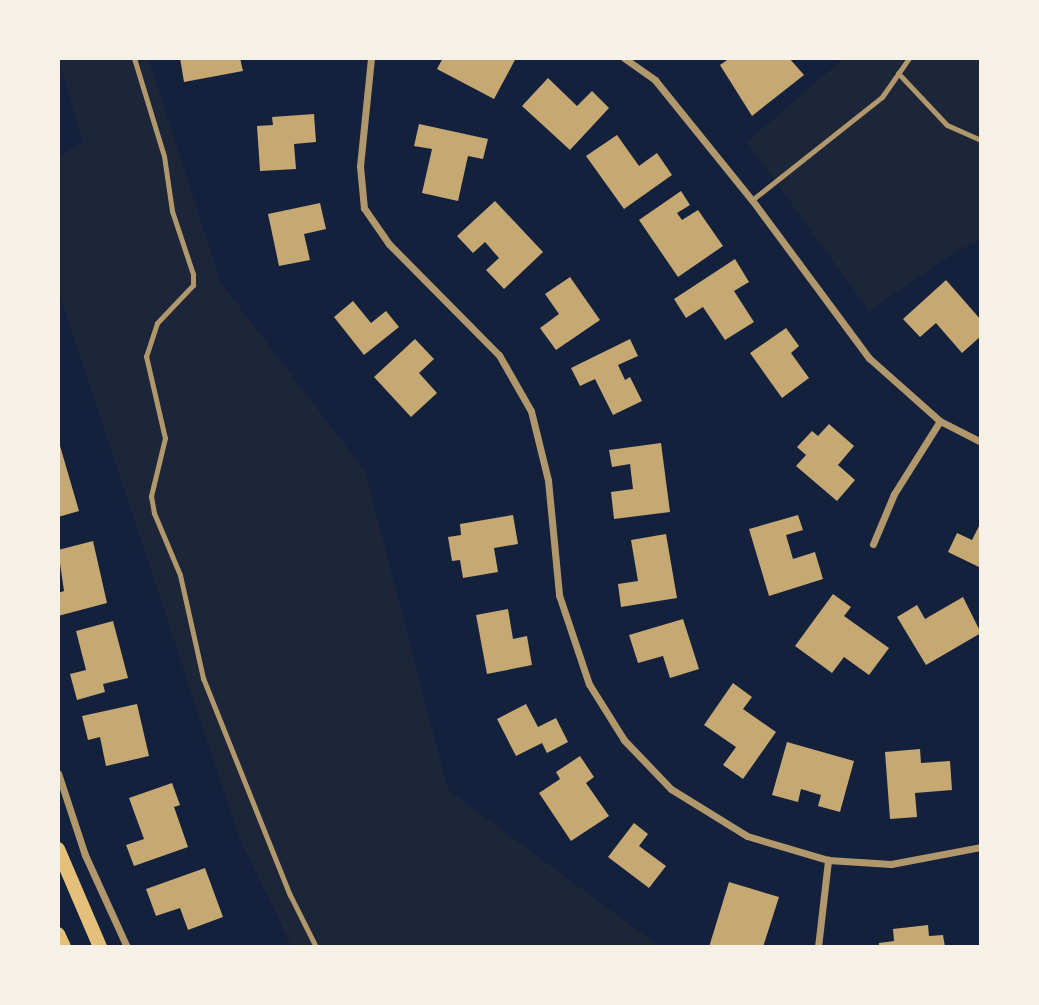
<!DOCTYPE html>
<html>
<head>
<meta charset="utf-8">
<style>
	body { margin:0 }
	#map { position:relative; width:1039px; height:1005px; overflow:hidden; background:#14213d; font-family:Arial,sans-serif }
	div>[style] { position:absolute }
	.green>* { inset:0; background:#1d2539 }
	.building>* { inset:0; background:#c6a872 }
	.service>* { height:5px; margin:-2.5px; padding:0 2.5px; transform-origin:2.5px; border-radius:2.5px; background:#b1986c }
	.minor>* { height:7px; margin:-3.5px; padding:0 3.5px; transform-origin:3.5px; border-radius:3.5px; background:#b1986c }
	.secondary>* { height:14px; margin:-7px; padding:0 7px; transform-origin:7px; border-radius:7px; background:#e5c07b }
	span { translate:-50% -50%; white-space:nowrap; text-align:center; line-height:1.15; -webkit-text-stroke:5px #f6f1e7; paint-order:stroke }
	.frame { position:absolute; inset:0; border:60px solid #f6f1e7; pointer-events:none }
</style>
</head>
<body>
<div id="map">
	<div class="green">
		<i style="clip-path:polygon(58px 58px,148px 58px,221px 283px,365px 471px,448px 790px,660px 947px,292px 947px,239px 837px,58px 289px,58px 158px,83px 141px)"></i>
		<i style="clip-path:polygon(844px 58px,981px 58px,981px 240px,958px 250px,869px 311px,747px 142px)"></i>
	</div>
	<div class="building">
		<i style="clip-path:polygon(180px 58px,240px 58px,243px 71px,184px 82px)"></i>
		<i style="clip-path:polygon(443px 58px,516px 58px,494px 99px,437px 69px)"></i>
		<i style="clip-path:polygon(730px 58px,789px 58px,804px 75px,752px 116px,720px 65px)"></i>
		<i style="clip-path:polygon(548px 78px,577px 106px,592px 91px,609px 108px,570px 150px,522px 106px)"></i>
		<i style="clip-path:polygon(314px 114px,316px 142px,294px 144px,296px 169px,260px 171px,257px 126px,273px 125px,272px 117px)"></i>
		<i style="clip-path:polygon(419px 124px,488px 139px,483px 159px,468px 156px,458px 201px,422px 193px,432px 149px,414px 146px)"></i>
		<i style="clip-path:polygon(617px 135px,639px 166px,657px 153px,672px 175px,624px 209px,586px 156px)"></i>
		<i style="clip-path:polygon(681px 191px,690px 205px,677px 213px,682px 220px,698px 210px,723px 246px,678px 277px,639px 220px)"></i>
		<i style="clip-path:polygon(495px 201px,543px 252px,504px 289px,486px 270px,499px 258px,485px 242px,473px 253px,457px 236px)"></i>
		<i style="clip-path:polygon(320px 203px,326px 229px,304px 234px,310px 260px,279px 266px,268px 214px)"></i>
		<i style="clip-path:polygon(735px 259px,749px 282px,734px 291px,754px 322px,725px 340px,703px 307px,686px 318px,674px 299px)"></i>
		<i style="clip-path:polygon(570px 277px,600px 320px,556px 350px,540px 328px,559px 314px,545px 294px)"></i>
		<i style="clip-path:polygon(946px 280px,981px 320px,981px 336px,962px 353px,936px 323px,920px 337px,903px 319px)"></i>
		<i style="clip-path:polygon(353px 301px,371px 323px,386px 311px,399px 327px,364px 355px,334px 317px)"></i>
		<i style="clip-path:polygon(786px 328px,799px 346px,791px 353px,809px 378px,782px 398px,750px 353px)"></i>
		<i style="clip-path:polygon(415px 339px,434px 359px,419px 373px,437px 393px,411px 417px,374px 377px)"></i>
		<i style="clip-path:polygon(630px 339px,638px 356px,618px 365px,625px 380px,630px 377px,642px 401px,613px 415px,595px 379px,580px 386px,571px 368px)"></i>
		<i style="clip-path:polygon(829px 424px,854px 446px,838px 465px,855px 480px,837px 501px,796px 466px,806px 455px,797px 447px,812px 431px,818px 436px)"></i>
		<i style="clip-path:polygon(58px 439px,79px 511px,58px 517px)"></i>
		<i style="clip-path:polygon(661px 443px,670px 512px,614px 519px,611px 492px,633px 489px,630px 464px,612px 467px,609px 450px)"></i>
		<i style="clip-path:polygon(513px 515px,518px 544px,494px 548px,498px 572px,463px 578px,460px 560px,452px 561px,448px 537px,461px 535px,460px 524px)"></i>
		<i style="clip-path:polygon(798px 515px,803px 530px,786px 535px,793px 559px,815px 552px,823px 579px,769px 596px,749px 529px)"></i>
		<i style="clip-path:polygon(981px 522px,981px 568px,948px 552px,957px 533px,972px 540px)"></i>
		<i style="clip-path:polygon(666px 534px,677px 598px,621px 607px,618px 584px,638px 581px,631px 540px)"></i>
		<i style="clip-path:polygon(93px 541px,107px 603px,58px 616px,58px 593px,64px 591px,58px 550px)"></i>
		<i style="clip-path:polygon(833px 594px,851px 607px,844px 616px,889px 648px,869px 675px,844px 657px,832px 673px,795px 646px)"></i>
		<i style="clip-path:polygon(963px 597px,981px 633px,926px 665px,897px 617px,917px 605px,925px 619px)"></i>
		<i style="clip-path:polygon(508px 609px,513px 639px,527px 636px,532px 665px,487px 674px,476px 615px)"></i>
		<i style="clip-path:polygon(683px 619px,699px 669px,670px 678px,663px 656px,638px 663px,629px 635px)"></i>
		<i style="clip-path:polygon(113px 621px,128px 678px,103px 684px,105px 692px,77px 700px,70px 674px,86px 670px,76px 631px)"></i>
		<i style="clip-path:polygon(733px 683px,752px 697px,743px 709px,776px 732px,743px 779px,723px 765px,736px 747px,704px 725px)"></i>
		<i style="clip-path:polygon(137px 704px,149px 756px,106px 766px,100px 737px,88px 740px,82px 716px)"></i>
		<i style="clip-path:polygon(526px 704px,538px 727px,556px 718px,568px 742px,547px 753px,542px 743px,516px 756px,497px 719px)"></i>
		<i style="clip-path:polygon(787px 742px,854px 761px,840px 812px,818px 806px,821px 795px,801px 789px,798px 802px,772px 795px)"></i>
		<i style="clip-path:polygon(920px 749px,921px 763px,950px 761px,952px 790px,915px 793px,917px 817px,890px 819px,885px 752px)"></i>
		<i style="clip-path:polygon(580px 756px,594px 777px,586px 783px,609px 816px,571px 841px,539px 793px,560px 779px,556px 772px)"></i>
		<i style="clip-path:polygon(172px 783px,180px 805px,174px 807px,188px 847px,134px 866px,126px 845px,144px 839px,129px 798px)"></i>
		<i style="clip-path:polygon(634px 823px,648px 834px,639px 846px,666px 866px,649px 888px,608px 857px)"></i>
		<i style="clip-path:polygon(205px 868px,223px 917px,188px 930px,180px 908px,156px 916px,146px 889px)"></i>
		<i style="clip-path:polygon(729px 882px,779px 897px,763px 947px,709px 947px)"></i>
		<i style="clip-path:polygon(928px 925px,929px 936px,943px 935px,945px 947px,879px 947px,879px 943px,894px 941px,893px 929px)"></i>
	</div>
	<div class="service">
		<i style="left:134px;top:58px;width:102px;rotate:73deg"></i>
		<i style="left:164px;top:156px;width:56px;rotate:81.7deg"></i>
		<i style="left:172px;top:211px;width:66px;rotate:71.6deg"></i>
		<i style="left:193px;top:274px;width:11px;rotate:90deg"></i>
		<i style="left:193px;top:285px;width:52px;rotate:133.5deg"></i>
		<i style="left:157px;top:323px;width:35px;rotate:108deg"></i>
		<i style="left:146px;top:356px;width:84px;rotate:77deg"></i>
		<i style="left:165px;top:438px;width:60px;rotate:103.6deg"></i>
		<i style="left:151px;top:496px;width:17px;rotate:80deg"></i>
		<i style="left:154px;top:513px;width:67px;rotate:67.2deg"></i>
		<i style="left:180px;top:575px;width:106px;rotate:77.4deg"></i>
		<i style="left:203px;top:678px;width:234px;rotate:68.2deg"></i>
		<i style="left:290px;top:895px;width:58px;rotate:63.4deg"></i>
		<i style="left:898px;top:73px;width:71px;rotate:46.7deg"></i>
		<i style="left:947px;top:125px;width:37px;rotate:24deg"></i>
		<i style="left:752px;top:200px;width:166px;rotate:-38.4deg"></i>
		<i style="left:882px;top:97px;width:47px;rotate:-55.3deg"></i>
	</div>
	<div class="minor">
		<i style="left:371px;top:58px;width:109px;rotate:95.8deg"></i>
		<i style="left:360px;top:166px;width:42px;rotate:84.6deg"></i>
		<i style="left:364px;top:208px;width:44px;rotate:55.2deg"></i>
		<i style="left:389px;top:244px;width:156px;rotate:45.3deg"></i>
		<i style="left:499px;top:355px;width:64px;rotate:60.3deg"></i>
		<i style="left:531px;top:411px;width:71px;rotate:76.2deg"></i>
		<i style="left:548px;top:480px;width:116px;rotate:84.5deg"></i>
		<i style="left:559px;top:595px;width:94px;rotate:71.4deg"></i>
		<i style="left:589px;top:684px;width:66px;rotate:58deg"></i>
		<i style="left:624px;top:740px;width:68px;rotate:46.2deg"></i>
		<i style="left:671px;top:789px;width:89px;rotate:31.7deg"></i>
		<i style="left:747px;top:836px;width:84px;rotate:16.5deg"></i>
		<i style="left:828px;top:860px;width:63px;rotate:3.6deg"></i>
		<i style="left:891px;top:864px;width:92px;rotate:-10.7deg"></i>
		<i style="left:624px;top:58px;width:38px;rotate:35deg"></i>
		<i style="left:655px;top:80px;width:154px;rotate:51.1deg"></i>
		<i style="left:752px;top:200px;width:197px;rotate:53.5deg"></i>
		<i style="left:869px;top:358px;width:95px;rotate:41.6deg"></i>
		<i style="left:940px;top:421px;width:46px;rotate:27.1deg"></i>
		<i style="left:873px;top:544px;width:54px;rotate:-67.2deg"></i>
		<i style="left:894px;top:494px;width:86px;rotate:-57.8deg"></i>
		<i style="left:58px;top:773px;width:86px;rotate:71.8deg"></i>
		<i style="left:85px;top:855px;width:101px;rotate:65.5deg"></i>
		<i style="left:818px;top:947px;width:88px;rotate:-83.4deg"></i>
	</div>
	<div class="secondary">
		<i style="left:58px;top:849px;width:107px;rotate:66.8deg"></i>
		<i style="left:58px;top:934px;width:14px;rotate:65deg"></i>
	</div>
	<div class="frame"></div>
</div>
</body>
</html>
